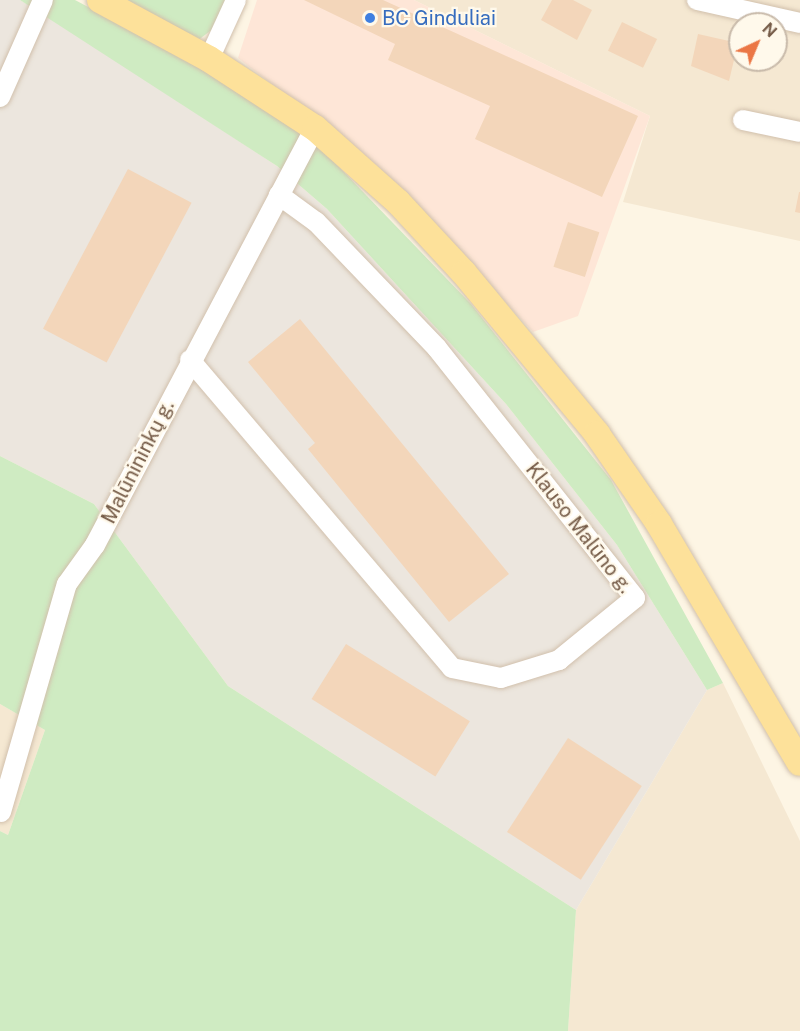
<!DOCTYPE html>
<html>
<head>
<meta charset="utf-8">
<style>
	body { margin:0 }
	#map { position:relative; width:800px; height:1031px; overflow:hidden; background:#fdf5e4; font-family:"Public Sans",sans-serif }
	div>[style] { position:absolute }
	.residential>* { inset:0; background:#f5e8d2 }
	.commercial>* { inset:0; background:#fee6d7 }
	.industrial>* { inset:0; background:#ece6de }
	.green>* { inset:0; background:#cfebc2 }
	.building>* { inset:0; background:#f3d6ba; transform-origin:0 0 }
	.roads { filter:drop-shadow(0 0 2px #d1c0ac) drop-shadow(0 0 2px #d1c0ac) }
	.minor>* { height:20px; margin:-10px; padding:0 10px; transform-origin:10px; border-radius:10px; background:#fff }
	.major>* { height:26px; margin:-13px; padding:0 13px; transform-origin:13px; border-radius:13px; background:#fde19a }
	.dots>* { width:16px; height:16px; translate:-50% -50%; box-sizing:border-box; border:3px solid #fff9eb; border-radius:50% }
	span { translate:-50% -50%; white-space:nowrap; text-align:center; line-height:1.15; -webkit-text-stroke:4.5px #fff9eb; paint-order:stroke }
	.shop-label { font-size:20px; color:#366cbe }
	.left { translate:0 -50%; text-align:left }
	.street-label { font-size:20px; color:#765c48 }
	.north { position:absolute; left:728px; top:12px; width:60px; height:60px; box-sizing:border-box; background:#fff9eb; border:2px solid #c8baaa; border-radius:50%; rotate:44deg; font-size:16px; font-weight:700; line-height:24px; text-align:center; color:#765c48 }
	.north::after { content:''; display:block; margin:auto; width:21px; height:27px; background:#eb7745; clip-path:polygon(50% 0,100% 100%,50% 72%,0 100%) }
</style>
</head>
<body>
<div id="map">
	<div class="residential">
		<i style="clip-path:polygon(evenodd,414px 0,800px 0,800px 241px,623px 202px,650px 116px,414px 0,740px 24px,776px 24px,776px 60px,740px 60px,740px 24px)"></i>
		<i style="clip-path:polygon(723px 683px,800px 841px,800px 1031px,568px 1031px,576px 910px,707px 690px)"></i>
		<i style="clip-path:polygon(0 704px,45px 730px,8px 835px,0 831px)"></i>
	</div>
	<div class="commercial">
		<i style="clip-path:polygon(257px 0,414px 0,650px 116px,578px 316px,533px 332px,378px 166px,238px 58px)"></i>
	</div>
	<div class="industrial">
		<i style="clip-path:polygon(0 0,20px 0,47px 16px,277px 166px,327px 209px,506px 404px,617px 545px,707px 690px,576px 910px,228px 686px,94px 504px,0 456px)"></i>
	</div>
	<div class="green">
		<i style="clip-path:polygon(20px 0,75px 0,242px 89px,315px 142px,471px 304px,611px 480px,723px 683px,707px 690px,617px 545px,506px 404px,327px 209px,277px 166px)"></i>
		<i style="clip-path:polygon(123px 0,230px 0,218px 25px,197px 41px)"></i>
		<i style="clip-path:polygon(0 456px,94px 504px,228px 686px,576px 910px,568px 1031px,0 1031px,0 831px,8px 835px,45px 730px,0 704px)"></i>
	</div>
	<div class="building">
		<i style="clip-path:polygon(304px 0,383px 0,638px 116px,602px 197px,475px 139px,490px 106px,388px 60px,395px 44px)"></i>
		<i style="clip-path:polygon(552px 0,573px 0,592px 10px,577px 40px,541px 20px)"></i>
		<i style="left:622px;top:22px;width:39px;height:32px;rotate:26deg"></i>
		<i style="clip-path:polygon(698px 34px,738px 43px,729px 81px,691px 66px)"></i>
		<i style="left:128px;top:169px;width:72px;height:181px;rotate:28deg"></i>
		<i style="clip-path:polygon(799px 192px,800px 192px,800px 213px,795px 212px)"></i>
		<i style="left:568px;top:222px;width:33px;height:47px;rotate:18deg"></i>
		<i style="clip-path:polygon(300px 319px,509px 574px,449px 622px,308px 449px,315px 443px,248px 362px)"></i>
		<i style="left:346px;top:644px;width:146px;height:65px;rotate:32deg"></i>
		<i style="left:568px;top:738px;width:88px;height:112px;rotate:33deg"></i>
	</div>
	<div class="roads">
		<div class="minor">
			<i style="left:697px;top:0;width:106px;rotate:12.6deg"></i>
			<i style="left:209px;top:59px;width:65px;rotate:-65.4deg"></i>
			<i style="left:0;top:97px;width:106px;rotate:-66.1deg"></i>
			<i style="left:743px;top:120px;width:58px;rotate:11.9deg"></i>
			<i style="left:190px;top:360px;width:404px;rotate:49.6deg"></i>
			<i style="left:452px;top:668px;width:50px;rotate:11.5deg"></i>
			<i style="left:501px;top:678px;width:61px;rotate:-17.2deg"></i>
			<i style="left:559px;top:660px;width:98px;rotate:-39.2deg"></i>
			<i style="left:635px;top:598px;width:319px;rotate:-128.4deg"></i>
			<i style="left:437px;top:348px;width:175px;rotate:-133.8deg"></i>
			<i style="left:316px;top:222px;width:46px;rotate:-143.9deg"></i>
			<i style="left:1px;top:812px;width:237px;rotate:-73.9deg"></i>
			<i style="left:67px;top:584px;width:48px;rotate:-54.3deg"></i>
			<i style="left:95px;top:545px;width:471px;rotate:-62.2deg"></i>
		</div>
		<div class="major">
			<i style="left:100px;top:0;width:124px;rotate:28.4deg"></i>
			<i style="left:209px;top:59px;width:126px;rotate:33.1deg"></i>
			<i style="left:315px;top:128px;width:111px;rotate:41.7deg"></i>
			<i style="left:398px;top:202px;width:97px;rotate:47.1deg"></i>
			<i style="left:464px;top:273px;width:209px;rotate:50.4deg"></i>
			<i style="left:597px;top:434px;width:109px;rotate:55.4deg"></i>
			<i style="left:659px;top:524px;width:277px;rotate:59.5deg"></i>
		</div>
	</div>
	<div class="dots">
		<i style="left:370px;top:18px;background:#3f7fe0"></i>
	</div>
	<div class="shop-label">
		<span class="left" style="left:382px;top:18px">BC Ginduliai</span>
	</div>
	<div class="street-label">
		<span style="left:138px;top:462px;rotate:-63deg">Malūnininkų g.</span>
		<span style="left:579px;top:528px;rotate:52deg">Klauso Malūno g.</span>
	</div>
	<div class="north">N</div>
</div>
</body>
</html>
